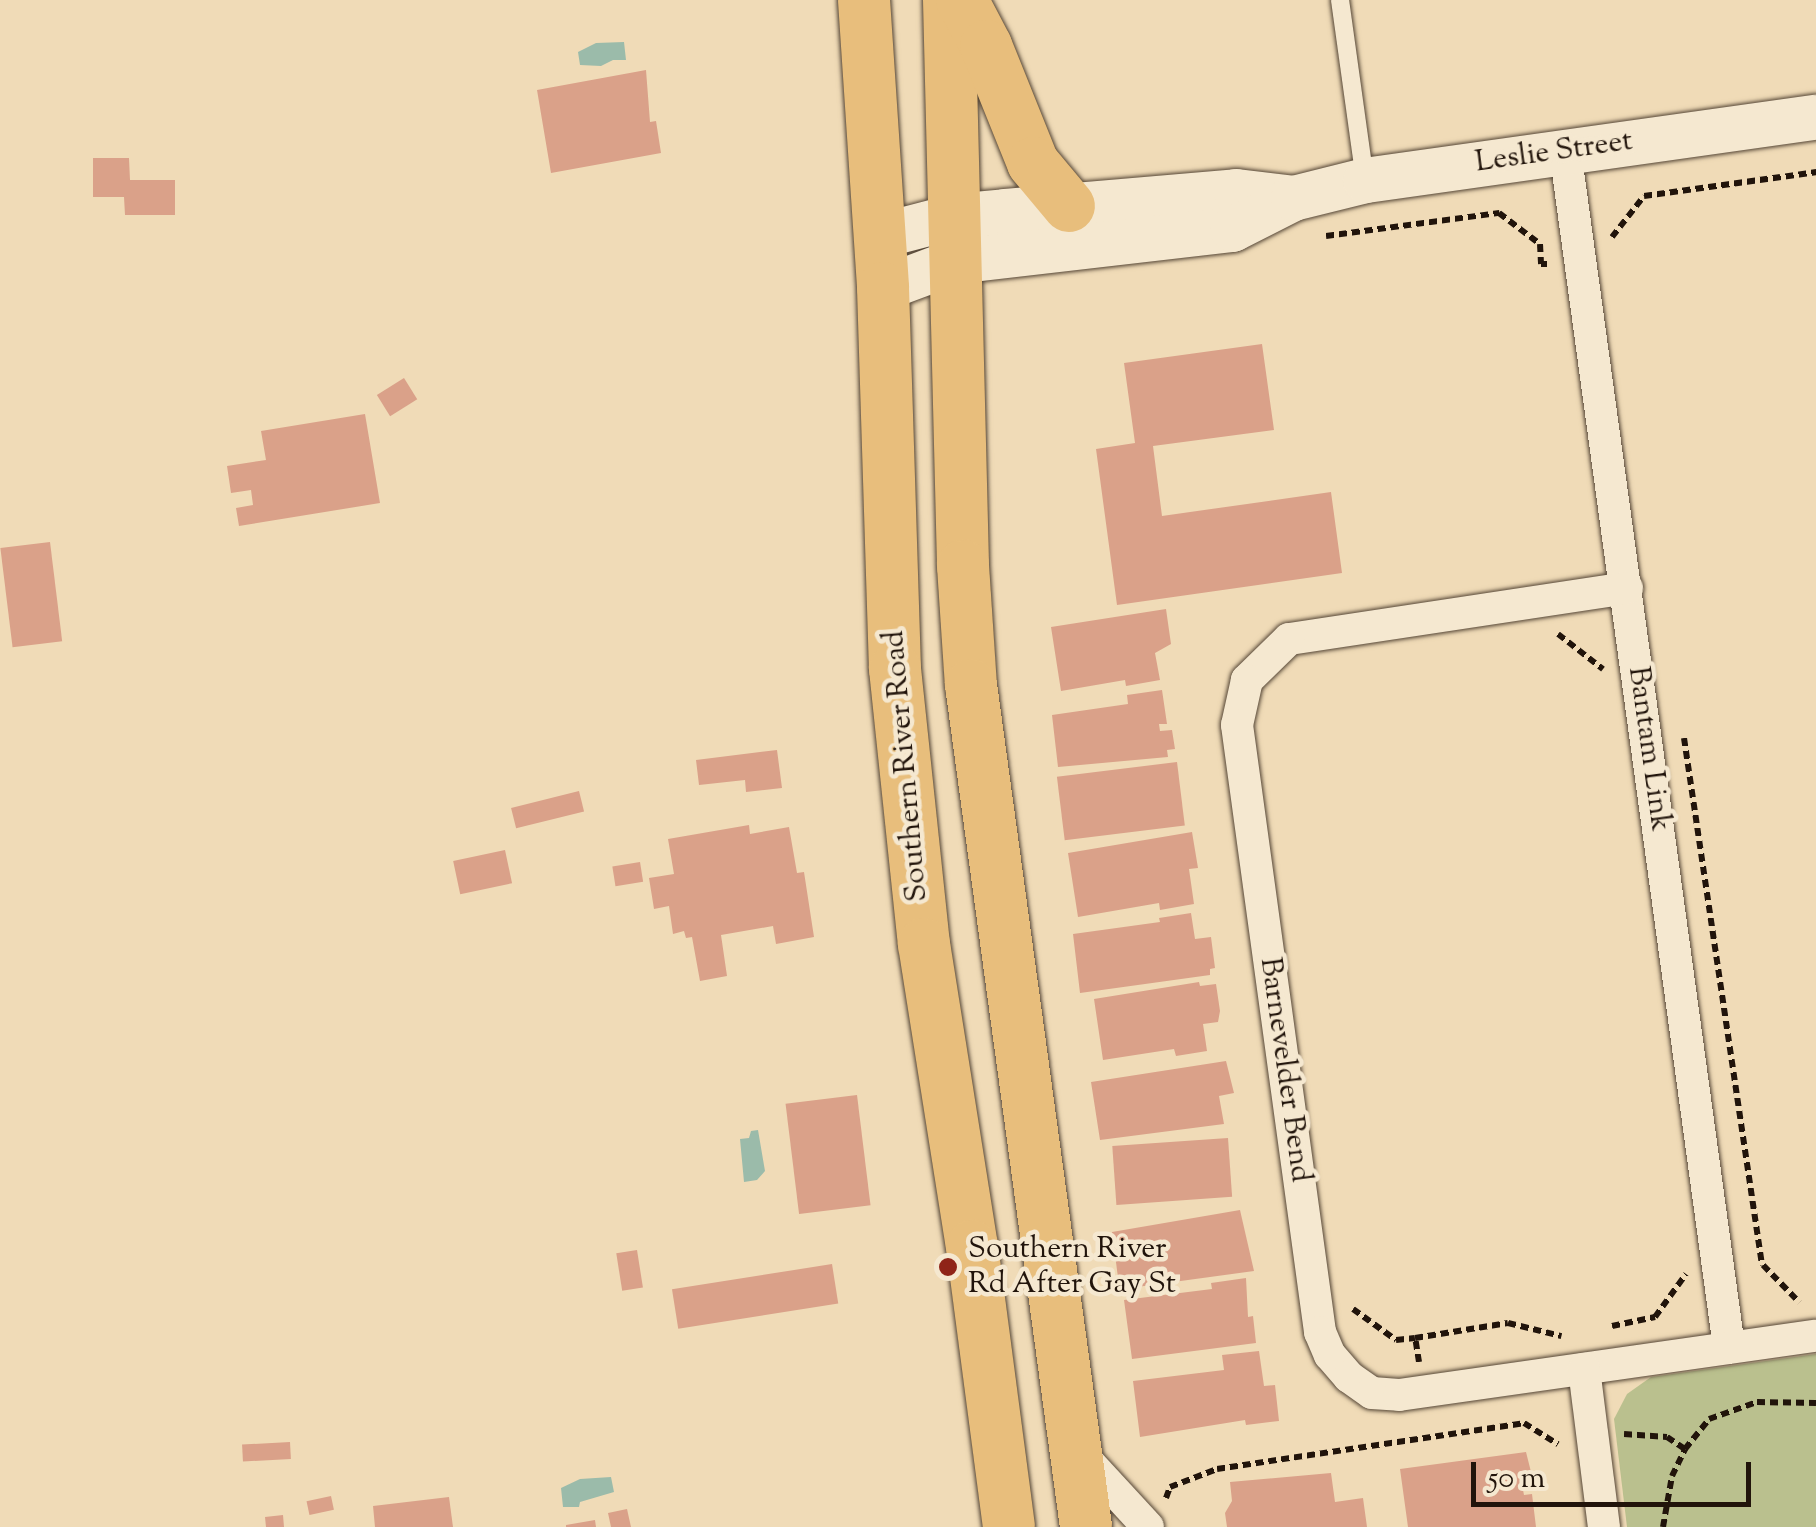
<!DOCTYPE html>
<html>
<head>
<meta charset="utf-8">
<style>
	body { margin:0 }
	#map { position:relative; width:1816px; height:1527px; overflow:hidden; background:#f0dbb7; font-family:"Sorts Mill Goudy",serif }
	div>[style] { position:absolute }
	.green>* { inset:0; background:#bac08e }
	.water>* { inset:0; background:#9bbbaa }
	.building>* { inset:0; background:#daa189; transform-origin:0 0 }
	.path>* { height:6px; margin-top:-3px; transform-origin:0; background:repeating-linear-gradient(90deg,#21140b 0 8px,transparent 0 13px) }
	.roads { filter:drop-shadow(0 0 2px #554636) drop-shadow(0 0 2px #554636) }
	.lane>* { height:18px; margin:-9px; padding:0 9px; transform-origin:9px; border-radius:9px; background:#f5e8d0 }
	.street>* { height:32px; margin:-16px; padding:0 16px; transform-origin:16px; border-radius:16px; background:#f5e8d0 }
	.secondary>* { height:45px; margin:-22.5px; padding:0 22.5px; transform-origin:22.5px; border-radius:22.5px; background:#f5e8d0 }
	.primary>* { height:52px; margin:-26px; padding:0 26px; transform-origin:26px; border-radius:26px; background:#e8be7c }
	.dots>* { width:28px; height:28px; translate:-50% -50%; box-sizing:border-box; border:5px solid #f5e8d0; border-radius:50% }
	span { translate:-50% -50%; white-space:nowrap; text-align:center; line-height:1.15; -webkit-text-stroke:9px #f5e8d0; paint-order:stroke }
	.street-label { font-size:30px; color:#21140b }
	.poi-label { font-size:30px; color:#21140b }
	.left { translate:0 -50%; text-align:left }
	.scale { position:absolute; left:1471px; top:1462px; width:280px; height:45px; box-sizing:border-box; border:5px solid #21140b; border-top:0; padding-left:12px; font-size:30px; line-height:35px; white-space:nowrap; color:#21140b; -webkit-text-stroke:8px #f5e8d0; paint-order:stroke }
</style>
</head>
<body>
<div id="map">
	<div class="green">
		<i style="clip-path:polygon(1816px 1354px,1816px 1527px,1627px 1527px,1614px 1419px,1627px 1394px,1651px 1377px)"></i>
	</div>
	<div class="water">
		<i style="clip-path:polygon(624px 42px,626px 60px,613px 60px,601px 66px,580px 65px,578px 52px,596px 43px)"></i>
		<i style="clip-path:polygon(758px 1130px,765px 1171px,757px 1180px,744px 1182px,740px 1139px,749px 1138px,751px 1131px)"></i>
		<i style="clip-path:polygon(611px 1477px,614px 1492px,580px 1502px,579px 1507px,563px 1507px,561px 1488px,580px 1479px)"></i>
	</div>
	<div class="building">
		<i style="clip-path:polygon(646px 70px,650px 122px,656px 121px,661px 153px,551px 173px,537px 90px)"></i>
		<i style="clip-path:polygon(93px 158px,129px 158px,130px 180px,175px 180px,175px 215px,125px 215px,124px 197px,93px 197px)"></i>
		<i style="clip-path:polygon(1262px 344px,1274px 430px,1153px 446px,1162px 516px,1331px 492px,1342px 573px,1117px 605px,1096px 449px,1135px 443px,1124px 363px)"></i>
		<i style="left:404px;top:378px;width:25px;height:32px;rotate:58deg"></i>
		<i style="clip-path:polygon(365px 414px,380px 503px,239px 526px,236px 508px,253px 505px,251px 490px,231px 493px,227px 466px,266px 460px,261px 431px)"></i>
		<i style="left:50px;top:542px;width:100px;height:50px;rotate:83deg"></i>
		<i style="clip-path:polygon(1166px 609px,1171px 644px,1155px 653px,1160px 680px,1126px 686px,1125px 680px,1061px 691px,1051px 627px)"></i>
		<i style="clip-path:polygon(1162px 690px,1167px 724px,1159px 724px,1160px 731px,1172px 730px,1175px 749px,1167px 750px,1168px 757px,1058px 767px,1052px 715px,1128px 704px,1127px 695px)"></i>
		<i style="clip-path:polygon(777px 750px,782px 788px,746px 792px,745px 780px,699px 785px,696px 760px)"></i>
		<i style="left:1177px;top:762px;width:64px;height:121px;rotate:83deg"></i>
		<i style="left:579px;top:791px;width:21px;height:70px;rotate:76deg"></i>
		<i style="clip-path:polygon(749px 825px,750px 834px,789px 827px,797px 873px,804px 872px,814px 937px,776px 944px,773px 926px,721px 935px,727px 976px,700px 981px,692px 937px,686px 938px,684px 931px,673px 934px,669px 906px,654px 909px,649px 878px,674px 874px,668px 839px)"></i>
		<i style="clip-path:polygon(1192px 832px,1198px 868px,1189px 869px,1194px 904px,1160px 910px,1159px 903px,1078px 917px,1068px 853px)"></i>
		<i style="left:505px;top:850px;width:34px;height:53px;rotate:78deg"></i>
		<i style="left:640px;top:862px;width:20px;height:28px;rotate:81deg"></i>
		<i style="clip-path:polygon(1191px 913px,1195px 939px,1211px 937px,1215px 968px,1210px 969px,1210px 975px,1080px 993px,1073px 934px,1160px 922px,1159px 918px)"></i>
		<i style="clip-path:polygon(1199px 982px,1200px 986px,1216px 984px,1220px 1011px,1218px 1022px,1203px 1024px,1207px 1051px,1176px 1056px,1174px 1049px,1103px 1060px,1094px 999px)"></i>
		<i style="clip-path:polygon(1226px 1061px,1234px 1093px,1219px 1096px,1224px 1124px,1100px 1140px,1091px 1082px)"></i>
		<i style="left:857px;top:1095px;width:111px;height:72px;rotate:83deg"></i>
		<i style="left:1228px;top:1138px;width:59px;height:116px;rotate:86deg"></i>
		<i style="clip-path:polygon(1240px 1210px,1254px 1271px,1122px 1289px,1119px 1285px,1112px 1232px)"></i>
		<i style="left:637px;top:1250px;width:38px;height:21px;rotate:81deg"></i>
		<i style="left:832px;top:1264px;width:40px;height:162px;rotate:81deg"></i>
		<i style="clip-path:polygon(1246px 1278px,1248px 1317px,1253px 1316px,1256px 1343px,1132px 1359px,1124px 1300px,1212px 1289px,1211px 1283px)"></i>
		<i style="clip-path:polygon(1259px 1351px,1264px 1386px,1275px 1385px,1279px 1421px,1246px 1425px,1245px 1420px,1140px 1437px,1133px 1381px,1224px 1370px,1222px 1355px)"></i>
		<i style="left:290px;top:1442px;width:17px;height:48px;rotate:87deg"></i>
		<i style="clip-path:polygon(1526px 1452px,1535px 1488px,1523px 1490px,1524px 1495px,1532px 1494px,1536px 1527px,1408px 1527px,1400px 1469px)"></i>
		<i style="clip-path:polygon(1331px 1473px,1335px 1502px,1363px 1498px,1367px 1527px,1227px 1527px,1225px 1513px,1232px 1501px,1230px 1482px)"></i>
		<i style="left:331px;top:1496px;width:14px;height:25px;rotate:78deg"></i>
		<i style="clip-path:polygon(449px 1497px,453px 1527px,375px 1527px,373px 1506px)"></i>
		<i style="clip-path:polygon(627px 1509px,631px 1527px,611px 1527px,608px 1513px)"></i>
		<i style="clip-path:polygon(283px 1515px,284px 1527px,266px 1527px,265px 1517px)"></i>
		<i style="clip-path:polygon(595px 1520px,596px 1527px,566px 1527px,566px 1525px)"></i>
	</div>
	<div class="path">
		<i style="left:1326px;top:236px;width:175px;rotate:-7.6deg"></i>
		<i style="left:1499px;top:213px;width:51px;rotate:37.1deg"></i>
		<i style="left:1540px;top:244px;width:20px;rotate:87deg"></i>
		<i style="left:1541px;top:264px;width:6px"></i>
		<i style="left:1612px;top:237px;width:52px;rotate:-52deg"></i>
		<i style="left:1644px;top:196px;width:174px;rotate:-7.9deg"></i>
		<i style="left:1558px;top:634px;width:57px;rotate:37.9deg"></i>
		<i style="left:1684px;top:738px;width:533px;rotate:81.58deg"></i>
		<i style="left:1763px;top:1265px;width:52px;rotate:45.8deg"></i>
		<i style="left:1353px;top:1309px;width:53px;rotate:35.8deg"></i>
		<i style="left:1396px;top:1340px;width:19px;rotate:-6deg"></i>
		<i style="left:1612px;top:1326px;width:44px;rotate:-11.8deg"></i>
		<i style="left:1655px;top:1317px;width:53px;rotate:-54.2deg"></i>
		<i style="left:1419px;top:1362px;width:24px;rotate:-99deg"></i>
		<i style="left:1415px;top:1338px;width:94px;rotate:-9.2deg"></i>
		<i style="left:1508px;top:1323px;width:55px;rotate:13.8deg"></i>
		<i style="left:1624px;top:1434px;width:43px;rotate:4deg"></i>
		<i style="left:1667px;top:1437px;width:22px;rotate:34deg"></i>
		<i style="left:1685px;top:1449px;width:38px;rotate:-51deg"></i>
		<i style="left:1709px;top:1419px;width:51px;rotate:-19.5deg"></i>
		<i style="left:1757px;top:1402px;width:59px;rotate:1deg"></i>
		<i style="left:1166px;top:1498px;width:12px;rotate:-70deg"></i>
		<i style="left:1170px;top:1487px;width:50px;rotate:-21deg"></i>
		<i style="left:1217px;top:1469px;width:310px;rotate:-8.5deg"></i>
		<i style="left:1524px;top:1423px;width:40px;rotate:32deg"></i>
		<i style="left:1663px;top:1527px;width:52px;rotate:-80deg"></i>
		<i style="left:1672px;top:1476px;width:30px;rotate:-64deg"></i>
	</div>
	<div class="roads">
		<div class="lane">
			<i style="left:1340px;top:0;width:182px;rotate:82.1deg"></i>
		</div>
		<div class="street">
			<i style="left:1565px;top:150px;width:1209px;rotate:82.2deg"></i>
			<i style="left:1627px;top:588px;width:342px;rotate:171.4deg"></i>
			<i style="left:1289px;top:639px;width:59px;rotate:135.7deg"></i>
			<i style="left:1247px;top:680px;width:46px;rotate:102.5deg"></i>
			<i style="left:1237px;top:725px;width:613px;rotate:82.21deg"></i>
			<i style="left:1320px;top:1332px;width:25px;rotate:67deg"></i>
			<i style="left:1330px;top:1355px;width:29px;rotate:49deg"></i>
			<i style="left:1349px;top:1377px;width:28px;rotate:35deg"></i>
			<i style="left:1372px;top:1393px;width:27px;rotate:4deg"></i>
			<i style="left:1399px;top:1395px;width:421px;rotate:-8.1deg"></i>
			<i style="left:1584px;top:1369px;width:159px;rotate:82.8deg"></i>
			<i style="left:1079px;top:1452px;width:102px;rotate:47.4deg"></i>
		</div>
		<div class="secondary">
			<i style="left:878px;top:236px;width:79px;rotate:-14.7deg"></i>
			<i style="left:954px;top:216px;width:51px;rotate:-5.6deg"></i>
			<i style="left:1005px;top:211px;width:232px;rotate:-4.9deg"></i>
			<i style="left:1236px;top:191px;width:57px;rotate:7deg"></i>
			<i style="left:883px;top:288px;width:77px;rotate:-20.6deg"></i>
			<i style="left:955px;top:261px;width:279px;rotate:-6.6deg"></i>
			<i style="left:1232px;top:229px;width:68px;rotate:-26.9deg"></i>
			<i style="left:1293px;top:198px;width:74px;rotate:-14deg"></i>
			<i style="left:1365px;top:180px;width:455px;rotate:-8deg"></i>
		</div>
		<div class="primary">
			<i style="left:864px;top:0;width:289px;rotate:86.2deg"></i>
			<i style="left:883px;top:288px;width:381px;rotate:88.2deg"></i>
			<i style="left:895px;top:669px;width:277px;rotate:84deg"></i>
			<i style="left:924px;top:944px;width:306px;rotate:81deg"></i>
			<i style="left:972px;top:1246px;width:283px;rotate:82.5deg"></i>
			<i style="left:949px;top:0;width:566px;rotate:88.58deg"></i>
			<i style="left:963px;top:566px;width:119px;rotate:86.2deg"></i>
			<i style="left:971px;top:685px;width:850px;rotate:82.22deg"></i>
			<i style="left:962px;top:0;width:52px;rotate:62.4deg"></i>
			<i style="left:986px;top:46px;width:126px;rotate:68.1deg"></i>
			<i style="left:1033px;top:163px;width:56px;rotate:50.1deg"></i>
		</div>
	</div>
	<div class="dots">
		<i style="left:948px;top:1267px;background:#8f2418"></i>
	</div>
	<div class="street-label">
		<span style="left:1554px;top:153px;rotate:-8deg">Leslie Street</span>
		<span style="left:1648px;top:749px;rotate:82deg">Bantam Link</span>
		<span style="left:907px;top:766px;rotate:-95deg">Southern River Road</span>
		<span style="left:1284px;top:1070px;rotate:82deg">Barnevelder Bend</span>
	</div>
	<div class="poi-label">
		<span class="left" style="left:968px;top:1267px">Southern River<br>Rd After Gay St</span>
	</div>
	<div class="scale">50 m</div>
</div>
</body>
</html>
